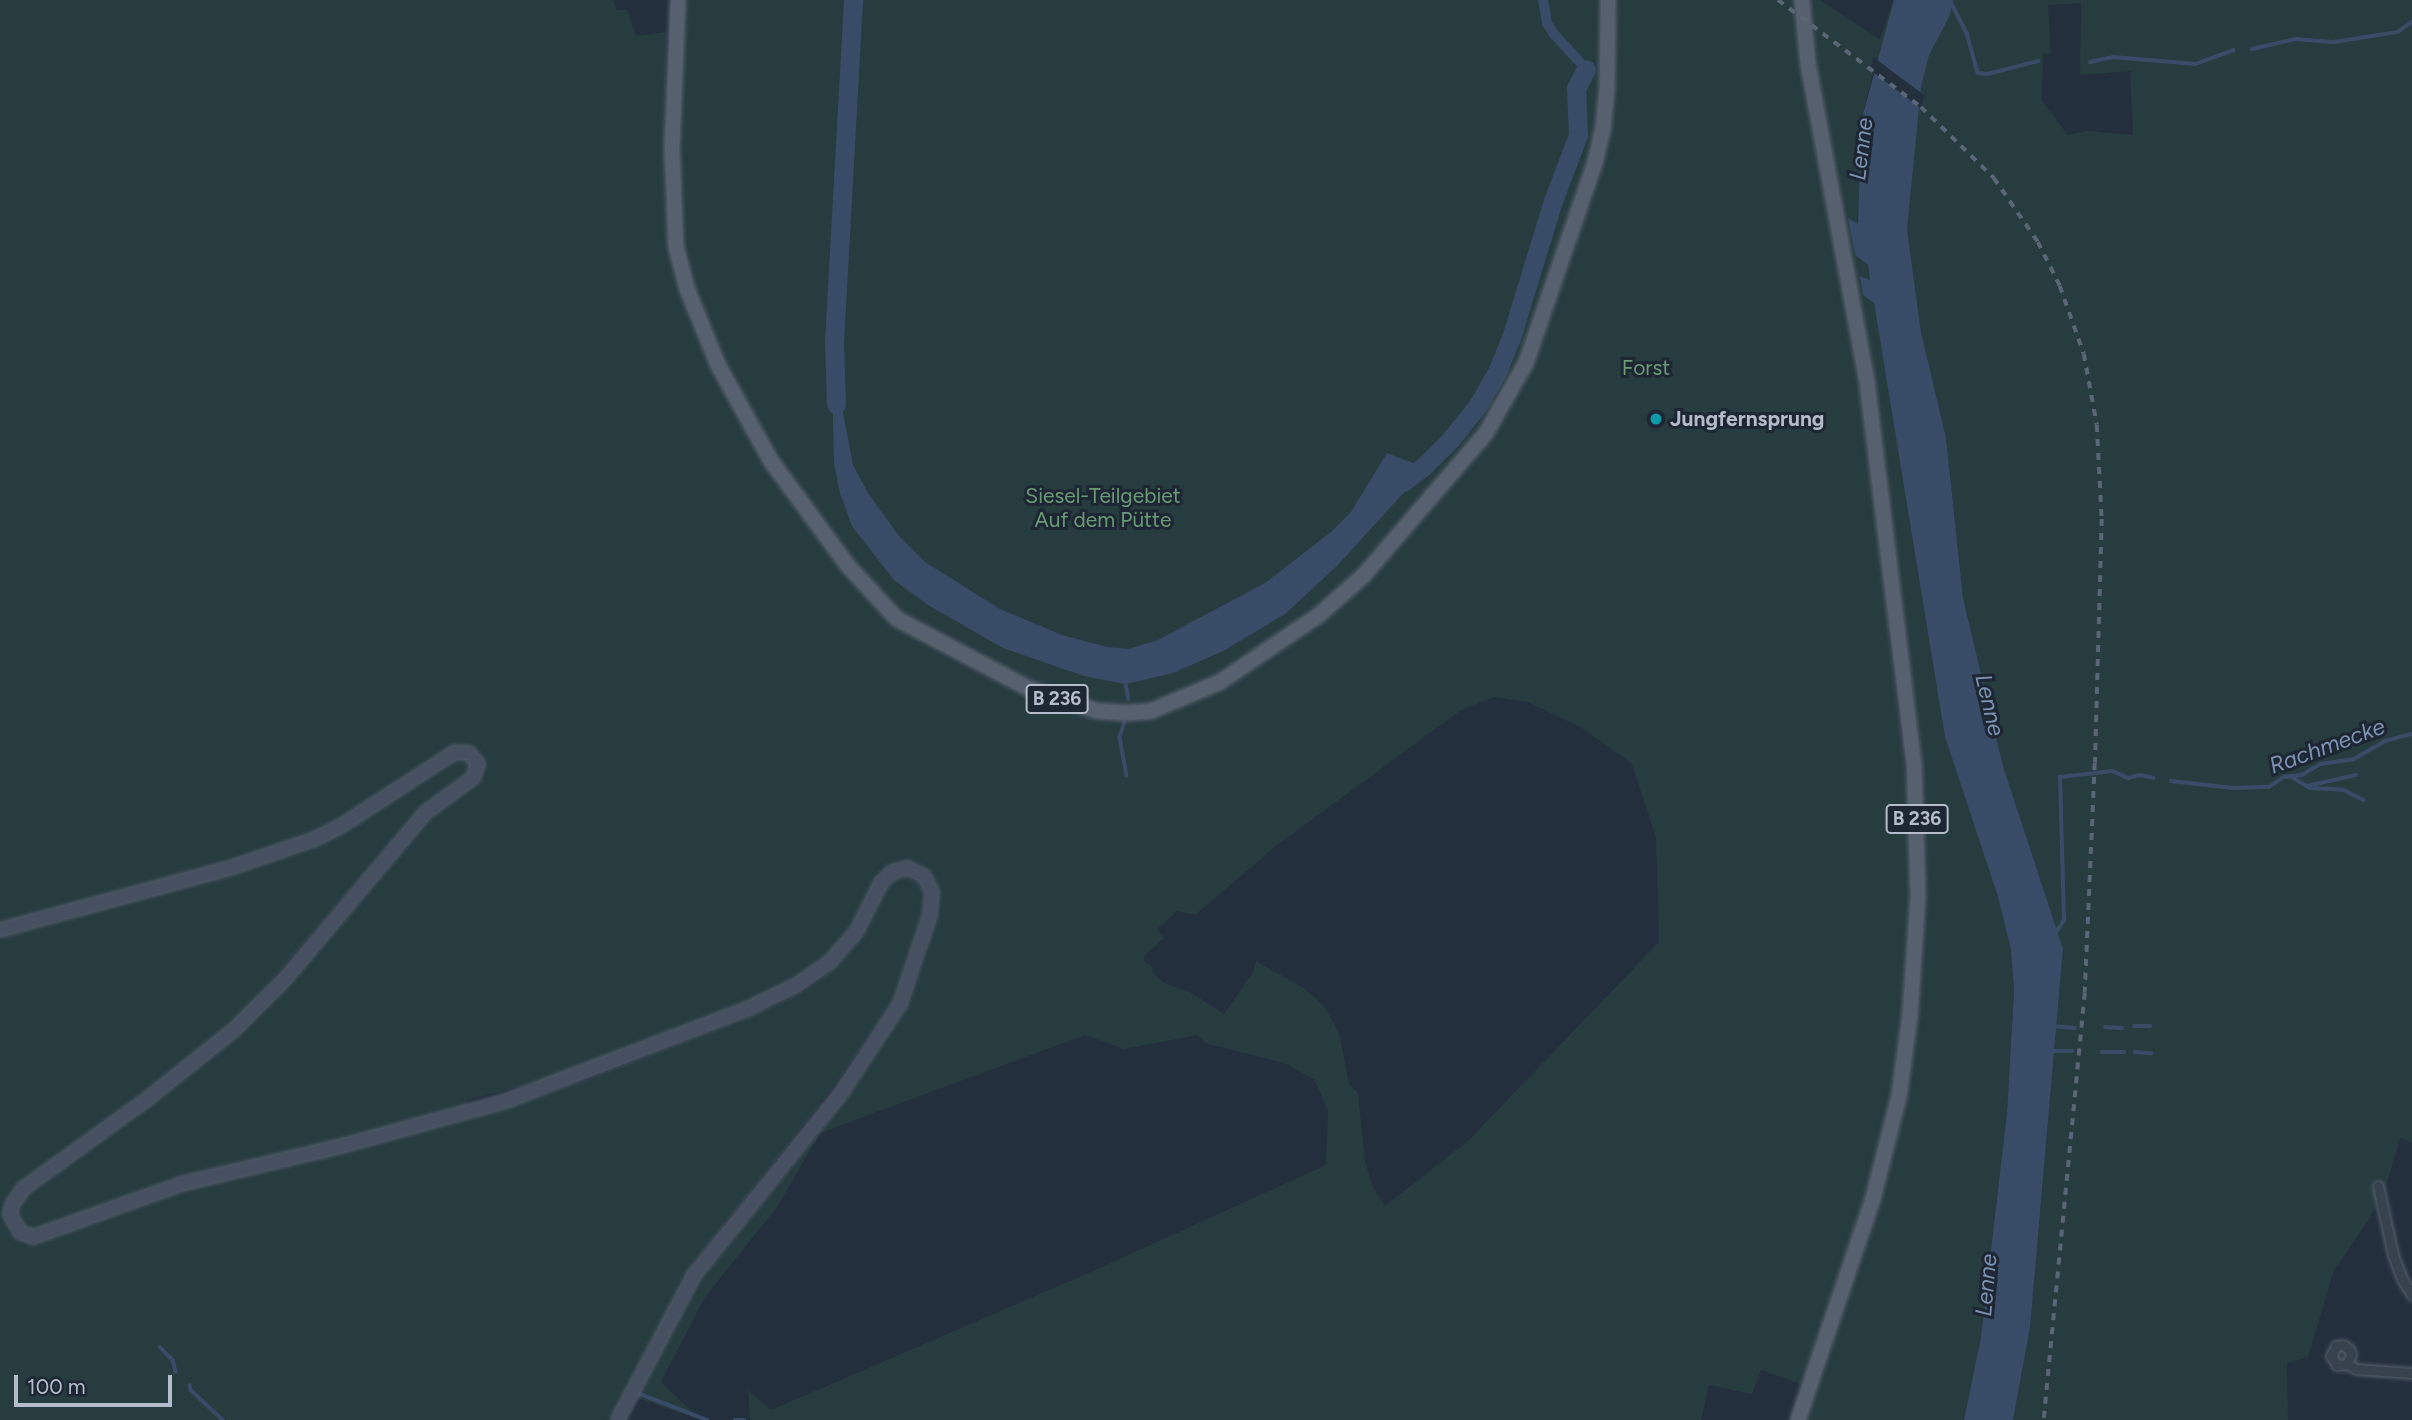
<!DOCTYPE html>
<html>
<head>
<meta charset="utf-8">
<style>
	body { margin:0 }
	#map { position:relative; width:2412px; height:1420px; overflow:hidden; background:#242f3e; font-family:Figtree,sans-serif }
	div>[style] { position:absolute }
	.green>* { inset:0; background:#263c3f }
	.water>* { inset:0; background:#394c67 }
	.pier>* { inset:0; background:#242f3e }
	.stream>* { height:3.5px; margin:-1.75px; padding:0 1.75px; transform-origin:1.75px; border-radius:1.75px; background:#394c67 }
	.canal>* { height:10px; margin:-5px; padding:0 5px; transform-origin:5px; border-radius:5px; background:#394c67 }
	.river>* { height:19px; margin:-9.5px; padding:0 9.5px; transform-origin:9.5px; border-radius:9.5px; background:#394c67 }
	.roads { filter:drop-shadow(0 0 2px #565f6c) drop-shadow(0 0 2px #565f6c) }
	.street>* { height:9px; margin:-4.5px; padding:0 4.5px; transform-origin:4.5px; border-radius:4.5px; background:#38414e }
	.secondary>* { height:12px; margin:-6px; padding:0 6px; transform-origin:6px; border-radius:6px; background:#465061 }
	.primary>* { height:14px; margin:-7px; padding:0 7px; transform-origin:7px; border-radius:7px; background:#56606e }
	.rail>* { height:3.5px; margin-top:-1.75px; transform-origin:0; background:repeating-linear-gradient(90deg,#5a6575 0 7px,transparent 0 14px) }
	.dots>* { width:19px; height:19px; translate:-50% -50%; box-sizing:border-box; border:4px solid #1d2633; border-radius:50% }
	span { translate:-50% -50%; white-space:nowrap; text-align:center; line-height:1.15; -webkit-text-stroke:6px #1d2633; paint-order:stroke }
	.shield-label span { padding:2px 5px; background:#1d2633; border:2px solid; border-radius:5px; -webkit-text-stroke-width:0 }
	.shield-label { font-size:19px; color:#b4bcc9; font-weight:700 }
	.park-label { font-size:21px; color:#6b9a76 }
	.poi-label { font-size:21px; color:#b4bcc9; font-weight:700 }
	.left { translate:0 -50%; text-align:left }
	.water-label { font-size:23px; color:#7c92b1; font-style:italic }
	.scale { position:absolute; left:14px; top:1375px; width:158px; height:32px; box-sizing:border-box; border:4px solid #b4bcc9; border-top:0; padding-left:9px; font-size:21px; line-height:24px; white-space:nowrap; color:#b4bcc9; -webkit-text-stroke:5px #1d2633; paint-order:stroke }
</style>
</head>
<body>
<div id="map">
	<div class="green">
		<i style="clip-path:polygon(evenodd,0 0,613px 0,617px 10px,627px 10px,636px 36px,666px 32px,665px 187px,671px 246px,697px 330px,724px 392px,768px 464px,693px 288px,681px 246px,676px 151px,685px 0,1820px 0,1880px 40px,1893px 0,2412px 0,2412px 1143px,2400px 1138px,2385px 1190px,2370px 1218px,2334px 1270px,2308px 1357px,2287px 1363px,2288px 1420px,2013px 1420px,2030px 1328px,2063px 949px,2003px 766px,1963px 598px,1946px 438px,1921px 332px,1907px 229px,1908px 197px,1877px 56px,1861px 122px,1858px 225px,1849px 219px,1855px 255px,1868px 265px,1870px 280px,1861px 276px,1863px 295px,1874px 302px,1945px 737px,1998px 897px,2011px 950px,2014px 991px,2007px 1113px,1995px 1226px,1981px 1337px,1964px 1420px,1803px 1420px,1891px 1157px,1904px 1098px,1923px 817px,1917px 721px,1904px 629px,1888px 633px,1911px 823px,1911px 894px,1904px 1015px,1894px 1094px,1880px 1153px,1803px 1385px,1761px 1370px,1752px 1394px,1709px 1385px,1701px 1420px,750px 1420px,748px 1390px,771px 1410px,1093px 1271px,1326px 1165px,1328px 1111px,1314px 1079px,1284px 1063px,1205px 1043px,1197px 1035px,1124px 1049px,1085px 1035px,820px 1133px,777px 1207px,705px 1297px,661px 1382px,699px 1419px,635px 1397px,698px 1280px,820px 1133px,905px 1005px,920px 971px,936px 915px,936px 889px,931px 872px,919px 864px,905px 862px,881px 873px,839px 946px,791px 983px,574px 1073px,466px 1100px,474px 1111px,468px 1119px,587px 1080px,779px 1004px,806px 990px,830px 972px,851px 951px,887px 886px,895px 879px,908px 877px,923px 887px,925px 897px,918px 939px,893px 1003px,825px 1098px,689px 1269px,692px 1274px,646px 1351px,612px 1420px,0 1420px,0 0,2081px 3px,2080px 75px,2130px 71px,2133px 135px,2087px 131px,2068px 135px,2042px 101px,2043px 54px,2051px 53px,2048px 5px,2081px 3px,0 0,1494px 697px,1528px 702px,1582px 728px,1632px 764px,1656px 838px,1659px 942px,1469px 1140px,1385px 1206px,1372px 1186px,1365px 1160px,1358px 1093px,1349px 1084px,1339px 1033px,1324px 1006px,1304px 988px,1256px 961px,1253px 972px,1224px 1014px,1190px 992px,1164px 983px,1152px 972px,1153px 967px,1145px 962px,1144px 956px,1164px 938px,1157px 929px,1177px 911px,1195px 915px,1276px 846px,1461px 710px,1494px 697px,0 0,392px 842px,400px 849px,260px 1014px,252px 1003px,392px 842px)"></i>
	</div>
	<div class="water">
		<i style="clip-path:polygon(1894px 0,1953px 0,1950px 15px,1929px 55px,1921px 87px,1907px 229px,1921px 332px,1946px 438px,1963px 598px,2003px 766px,2063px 949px,2030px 1328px,2013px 1420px,1964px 1420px,1981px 1337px,2007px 1113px,2014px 991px,2011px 950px,1998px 897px,1945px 737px,1874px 303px,1863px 295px,1860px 276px,1870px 280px,1868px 265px,1855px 255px,1848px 218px,1858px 224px,1861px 122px)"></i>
		<i style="clip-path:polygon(832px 379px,837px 381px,853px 465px,868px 493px,899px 536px,925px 562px,1000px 609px,1062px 635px,1107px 647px,1128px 649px,1158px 640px,1265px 583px,1331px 532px,1351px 512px,1387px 453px,1426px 468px,1338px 565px,1285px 614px,1225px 650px,1173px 673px,1126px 684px,1084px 676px,1003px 648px,928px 605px,894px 580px,852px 526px,840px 493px,834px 463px)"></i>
	</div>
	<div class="pier">
		<i style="clip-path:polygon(1873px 57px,1924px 95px,1922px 109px,1870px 70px)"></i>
	</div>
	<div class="stream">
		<i style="left:1950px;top:0;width:37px;rotate:63deg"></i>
		<i style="left:1967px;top:33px;width:41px;rotate:74.6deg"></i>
		<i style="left:1978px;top:73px;width:10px;rotate:6deg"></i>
		<i style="left:1988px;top:74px;width:52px;rotate:-14.6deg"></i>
		<i style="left:2252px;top:49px;width:45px;rotate:-12.8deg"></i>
		<i style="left:2296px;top:39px;width:38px;rotate:5deg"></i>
		<i style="left:2334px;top:42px;width:65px;rotate:-8.9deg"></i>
		<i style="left:2398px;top:32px;width:17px;rotate:-36deg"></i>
		<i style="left:2090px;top:62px;width:24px;rotate:-12deg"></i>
		<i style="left:2113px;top:57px;width:83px;rotate:4.8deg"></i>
		<i style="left:2196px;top:64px;width:40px;rotate:-20.2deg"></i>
		<i style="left:1126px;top:684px;width:15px;rotate:79deg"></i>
		<i style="left:1125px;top:722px;width:16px;rotate:108deg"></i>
		<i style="left:1120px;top:737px;width:39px;rotate:80deg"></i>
		<i style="left:2292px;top:777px;width:21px;rotate:31deg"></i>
		<i style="left:2310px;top:788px;width:34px;rotate:3deg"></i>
		<i style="left:2344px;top:790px;width:22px;rotate:27deg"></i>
		<i style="left:2171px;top:781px;width:63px;rotate:6.3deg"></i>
		<i style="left:2234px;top:788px;width:35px;rotate:-2deg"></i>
		<i style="left:2269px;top:787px;width:18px;rotate:-34deg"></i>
		<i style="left:2284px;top:777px;width:18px;rotate:-6deg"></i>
		<i style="left:2302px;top:775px;width:21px;rotate:-31deg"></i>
		<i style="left:2320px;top:764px;width:34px;rotate:-8deg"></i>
		<i style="left:2354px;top:759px;width:36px;rotate:-30deg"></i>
		<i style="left:2385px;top:741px;width:28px;rotate:-15deg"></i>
		<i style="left:2307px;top:786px;width:50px;rotate:-12.7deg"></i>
		<i style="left:2055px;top:934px;width:17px;rotate:-57deg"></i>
		<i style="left:2064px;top:920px;width:143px;rotate:-91.6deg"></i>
		<i style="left:2060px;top:777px;width:53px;rotate:-6.5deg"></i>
		<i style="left:2113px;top:771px;width:17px;rotate:25deg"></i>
		<i style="left:2128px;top:778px;width:12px;rotate:-14deg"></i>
		<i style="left:2140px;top:775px;width:14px;rotate:12deg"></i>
		<i style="left:2052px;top:1026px;width:23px;rotate:5deg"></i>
		<i style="left:2134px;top:1026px;width:16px"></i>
		<i style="left:2105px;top:1027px;width:17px;rotate:3deg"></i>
		<i style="left:2050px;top:1051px;width:22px"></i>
		<i style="left:2102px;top:1052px;width:22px"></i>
		<i style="left:2135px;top:1052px;width:16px;rotate:4deg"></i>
		<i style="left:160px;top:1347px;width:18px;rotate:45deg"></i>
		<i style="left:173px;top:1360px;width:12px;rotate:76deg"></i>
		<i style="left:190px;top:1385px;width:5px;rotate:79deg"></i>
		<i style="left:191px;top:1390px;width:44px;rotate:43.2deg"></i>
		<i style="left:640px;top:1394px;width:72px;rotate:21.2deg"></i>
		<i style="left:735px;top:1420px;width:9px"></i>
	</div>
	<div class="canal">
		<i style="left:1543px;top:0;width:23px;rotate:80deg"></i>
		<i style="left:1547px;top:23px;width:13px;rotate:58deg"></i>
		<i style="left:1554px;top:34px;width:50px;rotate:47.4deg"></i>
	</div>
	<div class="river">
		<i style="left:836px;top:404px;width:63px;rotate:-91.8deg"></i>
		<i style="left:834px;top:341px;width:342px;rotate:-86.8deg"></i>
		<i style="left:1403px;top:482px;width:26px;rotate:-37deg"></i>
		<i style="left:1424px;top:466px;width:38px;rotate:-45deg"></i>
		<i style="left:1451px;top:439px;width:43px;rotate:-51.5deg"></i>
		<i style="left:1478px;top:405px;width:38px;rotate:-60deg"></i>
		<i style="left:1497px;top:372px;width:37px;rotate:-68deg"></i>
		<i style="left:1511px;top:338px;width:143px;rotate:-73deg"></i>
		<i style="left:1553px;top:201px;width:71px;rotate:-69.3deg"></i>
		<i style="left:1578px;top:135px;width:47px;rotate:-92.4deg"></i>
		<i style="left:1576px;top:88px;width:21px;rotate:-62deg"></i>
	</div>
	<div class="roads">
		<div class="street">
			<i style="left:2378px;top:1186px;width:71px;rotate:77.7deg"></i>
			<i style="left:2393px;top:1255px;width:26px;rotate:69deg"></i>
			<i style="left:2402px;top:1279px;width:19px;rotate:58deg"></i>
			<i style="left:2347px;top:1364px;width:10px;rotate:-66deg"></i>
			<i style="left:2351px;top:1355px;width:6px;rotate:-108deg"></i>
			<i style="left:2349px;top:1349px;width:7px;rotate:-146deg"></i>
			<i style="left:2343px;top:1345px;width:7px;rotate:172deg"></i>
			<i style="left:2336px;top:1346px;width:11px;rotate:117deg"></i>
			<i style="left:2331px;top:1356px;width:11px;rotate:56deg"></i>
			<i style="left:2337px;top:1365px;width:10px;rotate:-6deg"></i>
			<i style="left:2347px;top:1364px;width:10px;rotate:29deg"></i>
			<i style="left:2356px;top:1369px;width:56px;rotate:4.1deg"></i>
		</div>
		<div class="secondary">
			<i style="left:0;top:930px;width:241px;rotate:-15.1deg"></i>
			<i style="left:233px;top:867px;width:87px;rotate:-18.9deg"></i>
			<i style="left:315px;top:839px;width:29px;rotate:-27deg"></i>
			<i style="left:341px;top:826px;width:136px;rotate:-33deg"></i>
			<i style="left:455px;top:752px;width:14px;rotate:4deg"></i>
			<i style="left:469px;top:753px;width:14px;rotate:51deg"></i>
			<i style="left:478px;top:764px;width:15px;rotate:110deg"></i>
			<i style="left:473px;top:778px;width:58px;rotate:144.1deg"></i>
			<i style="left:426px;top:812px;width:221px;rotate:130.2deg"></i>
			<i style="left:283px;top:981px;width:68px;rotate:135deg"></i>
			<i style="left:235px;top:1029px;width:114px;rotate:141.4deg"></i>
			<i style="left:146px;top:1100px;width:150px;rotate:144.2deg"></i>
			<i style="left:24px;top:1188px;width:19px;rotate:126deg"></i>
			<i style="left:13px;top:1203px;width:11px;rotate:105deg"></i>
			<i style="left:10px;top:1214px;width:21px;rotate:61deg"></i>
			<i style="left:20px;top:1232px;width:14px;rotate:21deg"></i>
			<i style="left:33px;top:1237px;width:157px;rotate:-19.7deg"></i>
			<i style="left:181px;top:1184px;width:165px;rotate:-13.3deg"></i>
			<i style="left:342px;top:1146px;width:170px;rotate:-15.3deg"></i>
			<i style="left:506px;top:1101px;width:258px;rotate:-20.9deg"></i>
			<i style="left:747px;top:1009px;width:55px;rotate:-25.6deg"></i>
			<i style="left:797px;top:985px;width:39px;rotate:-35deg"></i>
			<i style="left:829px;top:963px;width:41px;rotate:-48.9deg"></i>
			<i style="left:856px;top:932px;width:55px;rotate:-63deg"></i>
			<i style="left:881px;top:883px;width:16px;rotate:-45deg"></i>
			<i style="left:892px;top:872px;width:16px;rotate:-14deg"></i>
			<i style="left:908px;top:868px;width:18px;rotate:27deg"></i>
			<i style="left:924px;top:876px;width:18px;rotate:63deg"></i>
			<i style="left:932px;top:892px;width:23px;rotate:95deg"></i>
			<i style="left:930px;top:915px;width:94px;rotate:108.6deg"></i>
			<i style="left:900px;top:1004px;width:110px;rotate:123.5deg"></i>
			<i style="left:839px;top:1096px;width:230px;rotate:129deg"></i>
			<i style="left:694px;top:1275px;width:164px;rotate:117.7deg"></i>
		</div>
		<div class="primary">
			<i style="left:678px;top:0;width:149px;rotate:92.3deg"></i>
			<i style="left:672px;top:149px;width:98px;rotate:87.7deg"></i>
			<i style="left:676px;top:247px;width:43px;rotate:75.3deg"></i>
			<i style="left:687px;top:289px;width:82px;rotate:67.8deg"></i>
			<i style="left:718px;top:365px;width:110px;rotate:61.1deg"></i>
			<i style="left:771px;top:461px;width:130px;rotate:53.7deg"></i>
			<i style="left:848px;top:566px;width:72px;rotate:47.2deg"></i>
			<i style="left:897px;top:619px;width:150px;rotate:27.8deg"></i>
			<i style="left:1030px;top:689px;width:71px;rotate:18.2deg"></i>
			<i style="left:1097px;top:711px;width:28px;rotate:4deg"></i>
			<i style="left:1125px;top:713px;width:26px;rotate:-4deg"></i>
			<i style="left:1151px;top:711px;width:75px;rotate:-22.8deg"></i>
			<i style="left:1220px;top:682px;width:120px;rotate:-34.1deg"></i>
			<i style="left:1319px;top:615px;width:60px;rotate:-41.6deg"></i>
			<i style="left:1364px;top:575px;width:187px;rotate:-49.3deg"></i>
			<i style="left:1486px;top:433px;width:81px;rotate:-60.3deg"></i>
			<i style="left:1526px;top:363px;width:212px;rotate:-71deg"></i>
			<i style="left:1595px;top:163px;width:35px;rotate:-77deg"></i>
			<i style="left:1603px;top:129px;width:41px;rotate:-84.4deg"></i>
			<i style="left:1607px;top:88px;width:88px;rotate:-89.3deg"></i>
			<i style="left:1798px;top:1420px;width:230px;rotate:-71.3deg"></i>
			<i style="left:1872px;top:1202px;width:109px;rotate:-75.7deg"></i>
			<i style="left:1899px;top:1096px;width:81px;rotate:-82.2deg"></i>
			<i style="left:1910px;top:1016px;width:120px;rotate:-86.2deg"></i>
			<i style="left:1918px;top:896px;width:131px;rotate:-91.7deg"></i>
			<i style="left:1914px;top:765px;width:386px;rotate:-97deg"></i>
			<i style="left:1867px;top:382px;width:323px;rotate:-100.5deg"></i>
			<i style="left:1808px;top:64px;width:64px;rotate:-95.4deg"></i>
		</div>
	</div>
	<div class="rail">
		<i style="left:1778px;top:0;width:179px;rotate:36.8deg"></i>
		<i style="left:1921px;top:107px;width:102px;rotate:44.2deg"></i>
		<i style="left:1994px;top:178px;width:78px;rotate:55.5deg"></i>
		<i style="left:2038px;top:242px;width:49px;rotate:63.4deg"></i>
		<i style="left:2060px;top:286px;width:72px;rotate:70.6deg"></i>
		<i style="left:2084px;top:354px;width:72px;rotate:79.6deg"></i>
		<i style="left:2097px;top:425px;width:94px;rotate:87deg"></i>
		<i style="left:2102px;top:519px;width:244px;rotate:91.6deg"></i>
		<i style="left:2095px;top:763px;width:230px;rotate:92.5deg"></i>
		<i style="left:2085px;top:993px;width:429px;rotate:95.5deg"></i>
	</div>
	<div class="dots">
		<i style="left:1656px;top:419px;background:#0f9aa8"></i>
	</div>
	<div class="shield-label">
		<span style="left:1057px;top:699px">B 236</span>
		<span style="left:1917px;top:819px">B 236</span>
	</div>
	<div class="park-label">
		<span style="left:1646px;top:368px">Forst</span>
		<span style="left:1103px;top:508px">Siesel-Teilgebiet<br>Auf dem Pütte</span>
	</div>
	<div class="poi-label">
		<span class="left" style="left:1670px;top:419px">Jungfernsprung</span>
	</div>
	<div class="water-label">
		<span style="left:1861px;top:149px;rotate:-83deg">Lenne</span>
		<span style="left:1990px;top:705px;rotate:77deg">Lenne</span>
		<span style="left:2327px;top:746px;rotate:-20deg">Rachmecke</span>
		<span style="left:1986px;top:1285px;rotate:-85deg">Lenne</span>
	</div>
	<div class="scale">100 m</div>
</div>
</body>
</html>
